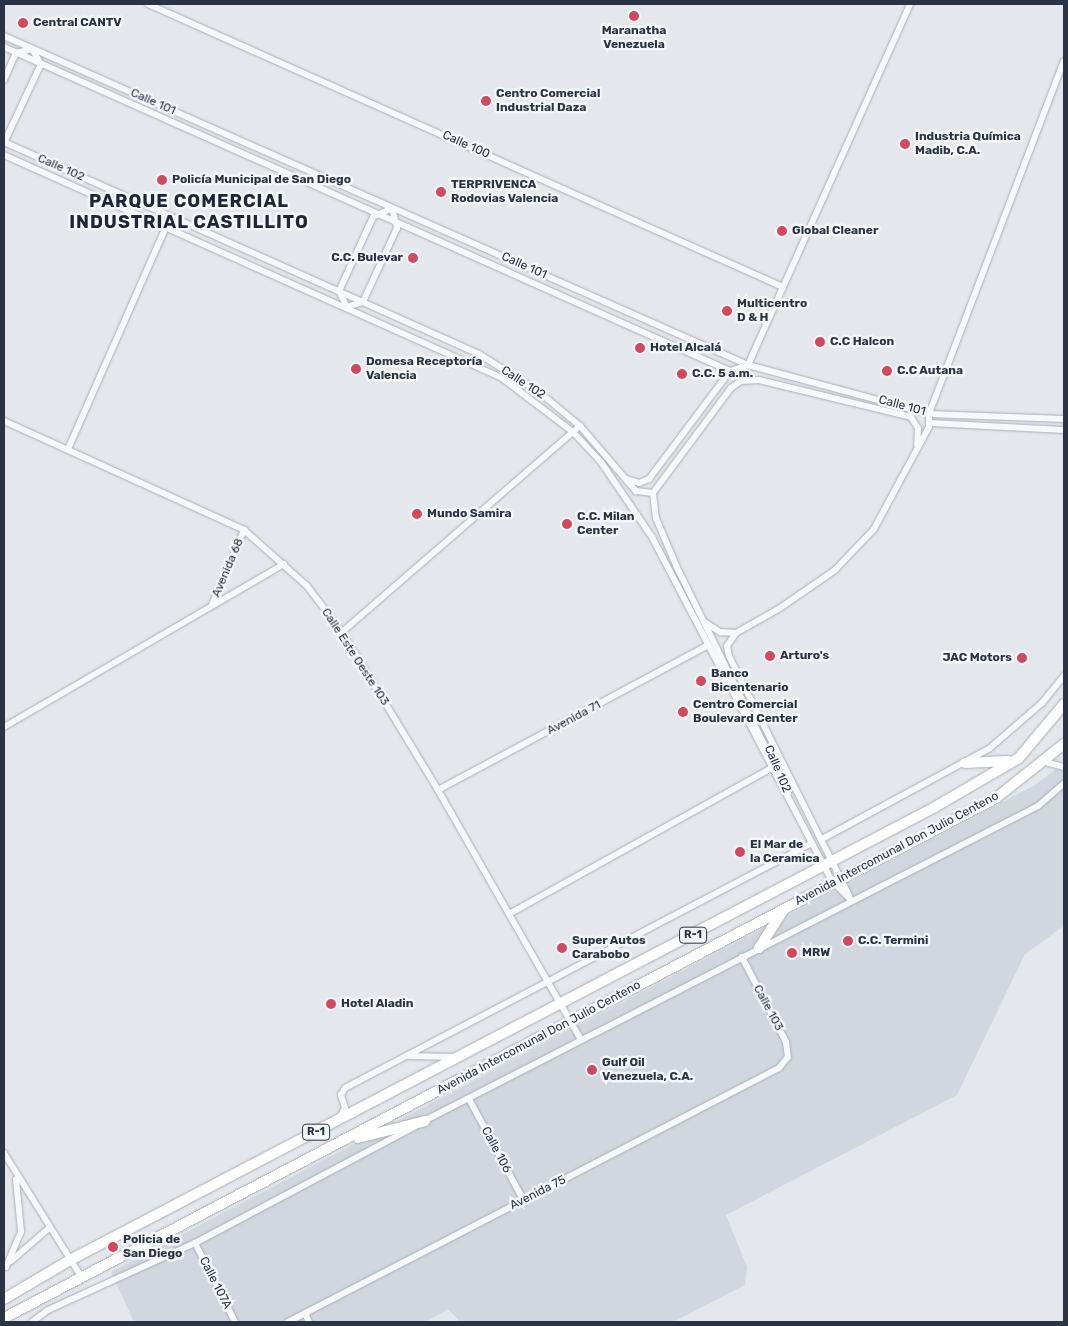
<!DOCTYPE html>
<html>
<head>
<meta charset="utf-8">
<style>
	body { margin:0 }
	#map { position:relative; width:1068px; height:1326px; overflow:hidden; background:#e4e7ec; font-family:Rubik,sans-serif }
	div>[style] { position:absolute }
	.built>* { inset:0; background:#d2d6de }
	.roads { filter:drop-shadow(0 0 1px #a9aeb7) drop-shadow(0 0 1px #a9aeb7) }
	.street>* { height:6px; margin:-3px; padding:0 3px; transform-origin:3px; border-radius:3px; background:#f7f8fa }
	.primary>* { height:10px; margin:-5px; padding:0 5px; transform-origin:5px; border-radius:5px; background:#fff }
	.dots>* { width:14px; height:14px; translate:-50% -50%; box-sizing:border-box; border:2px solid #f4f6f9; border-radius:50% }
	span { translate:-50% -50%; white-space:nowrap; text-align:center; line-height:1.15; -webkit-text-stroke:5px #f4f6f9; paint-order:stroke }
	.shield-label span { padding:1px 4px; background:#f4f6f9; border:1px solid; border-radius:4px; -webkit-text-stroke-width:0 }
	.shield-label { font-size:11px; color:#2b3445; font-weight:700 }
	.poi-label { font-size:12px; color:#2b3445; font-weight:700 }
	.left { translate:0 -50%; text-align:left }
	.right { translate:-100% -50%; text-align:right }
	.street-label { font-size:12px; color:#2b3445 }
	.district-label { font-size:18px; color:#1d2536; font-weight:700; letter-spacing:1px }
	.frame { position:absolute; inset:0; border:5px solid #2b3445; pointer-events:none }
</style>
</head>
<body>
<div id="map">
	<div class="built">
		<i style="clip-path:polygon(1064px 763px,1064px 926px,1025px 954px,957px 1095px,726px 1215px,747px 1267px,745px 1285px,673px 1322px,460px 1322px,448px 1309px,425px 1322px,134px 1322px,111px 1272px,1035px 785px)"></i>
	</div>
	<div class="roads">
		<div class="street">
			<i style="left:148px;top:4px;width:695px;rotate:24.02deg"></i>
			<i style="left:4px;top:36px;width:813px;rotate:23.86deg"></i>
			<i style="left:748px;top:365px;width:188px;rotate:15.1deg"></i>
			<i style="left:929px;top:414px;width:135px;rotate:2.1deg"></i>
			<i style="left:4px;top:47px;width:795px;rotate:24.05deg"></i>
			<i style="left:4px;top:80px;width:30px;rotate:-66deg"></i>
			<i style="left:16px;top:53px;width:16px;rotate:-14deg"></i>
			<i style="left:32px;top:49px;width:17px;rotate:59deg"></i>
			<i style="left:41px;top:64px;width:87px;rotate:115.1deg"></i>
			<i style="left:4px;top:142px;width:520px;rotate:24.05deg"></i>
			<i style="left:479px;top:354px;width:70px;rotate:32.1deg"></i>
			<i style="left:538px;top:391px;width:55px;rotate:39.8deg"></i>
			<i style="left:580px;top:426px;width:86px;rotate:49.3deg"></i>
			<i style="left:636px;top:491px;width:17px;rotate:7deg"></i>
			<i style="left:4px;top:155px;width:546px;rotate:24.12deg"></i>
			<i style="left:502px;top:378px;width:89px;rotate:37.3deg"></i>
			<i style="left:573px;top:432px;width:41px;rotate:47deg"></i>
			<i style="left:601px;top:462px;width:91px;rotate:55.8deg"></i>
			<i style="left:652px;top:537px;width:388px;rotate:62.4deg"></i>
			<i style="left:832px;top:881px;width:27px;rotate:45deg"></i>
			<i style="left:392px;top:208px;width:21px;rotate:76deg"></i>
			<i style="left:397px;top:228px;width:81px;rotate:114.7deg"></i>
			<i style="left:363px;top:302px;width:17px;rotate:163deg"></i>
			<i style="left:347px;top:307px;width:18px;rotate:-117deg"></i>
			<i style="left:339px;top:291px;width:81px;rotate:-65.3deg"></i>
			<i style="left:373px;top:217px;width:21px;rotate:-25deg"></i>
			<i style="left:4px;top:421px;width:264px;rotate:24.4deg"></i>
			<i style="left:244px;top:530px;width:84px;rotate:41.6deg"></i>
			<i style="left:307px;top:586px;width:58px;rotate:52.7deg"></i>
			<i style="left:342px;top:632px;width:185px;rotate:58.7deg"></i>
			<i style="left:438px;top:790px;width:288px;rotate:60.2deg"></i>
			<i style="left:930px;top:423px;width:134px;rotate:3deg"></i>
			<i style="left:68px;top:449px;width:243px;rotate:-66.2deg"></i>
			<i style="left:627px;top:479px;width:13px;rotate:18deg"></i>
			<i style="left:639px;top:483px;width:11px;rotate:-22deg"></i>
			<i style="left:649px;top:479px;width:135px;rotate:-53.1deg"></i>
			<i style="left:730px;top:371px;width:19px;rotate:-18deg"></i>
			<i style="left:748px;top:365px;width:396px;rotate:-65.8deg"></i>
			<i style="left:212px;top:605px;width:82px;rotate:-66.9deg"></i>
			<i style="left:706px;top:623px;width:17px;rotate:33deg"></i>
			<i style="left:720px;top:632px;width:16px;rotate:4deg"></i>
			<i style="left:736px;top:633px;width:51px;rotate:-29.6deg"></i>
			<i style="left:780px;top:608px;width:67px;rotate:-34.6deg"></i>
			<i style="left:835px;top:570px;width:57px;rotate:-46.4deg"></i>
			<i style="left:874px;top:529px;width:116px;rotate:-61.7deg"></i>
			<i style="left:929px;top:427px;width:13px;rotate:-90deg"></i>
			<i style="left:929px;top:414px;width:378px;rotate:-69.1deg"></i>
			<i style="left:342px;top:632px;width:315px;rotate:-40.9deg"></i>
			<i style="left:736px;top:633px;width:16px;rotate:125deg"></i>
			<i style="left:727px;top:646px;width:10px;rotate:79deg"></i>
			<i style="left:729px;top:656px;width:268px;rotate:63.4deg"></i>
			<i style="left:4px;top:727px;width:324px;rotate:-30.2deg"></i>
			<i style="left:1045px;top:762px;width:20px;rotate:15deg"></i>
			<i style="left:438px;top:790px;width:306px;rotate:-28.2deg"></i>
			<i style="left:788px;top:793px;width:254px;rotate:-116.2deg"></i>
			<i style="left:676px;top:565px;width:51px;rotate:-113.1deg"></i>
			<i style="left:656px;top:518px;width:25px;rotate:-97deg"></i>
			<i style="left:653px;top:493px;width:131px;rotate:-53.4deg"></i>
			<i style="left:731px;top:388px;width:12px;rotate:-35deg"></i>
			<i style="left:741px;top:381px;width:18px;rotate:-3deg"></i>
			<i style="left:759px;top:380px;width:156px;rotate:13.7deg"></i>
			<i style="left:911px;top:417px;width:13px;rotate:58deg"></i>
			<i style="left:918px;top:428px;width:17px;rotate:93deg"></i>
			<i style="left:822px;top:839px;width:191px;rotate:-28.4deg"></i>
			<i style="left:990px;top:748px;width:69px;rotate:-40.9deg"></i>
			<i style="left:1042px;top:703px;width:35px;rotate:-51deg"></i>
			<i style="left:511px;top:913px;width:299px;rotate:-29.1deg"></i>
			<i style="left:409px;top:1056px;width:47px;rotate:1.2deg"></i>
			<i style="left:469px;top:1099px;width:116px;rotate:61.7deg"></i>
			<i style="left:340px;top:1117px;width:10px;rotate:-61deg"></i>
			<i style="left:345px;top:1108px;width:14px;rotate:-107deg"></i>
			<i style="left:341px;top:1095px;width:8px;rotate:-60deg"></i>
			<i style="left:345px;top:1088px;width:527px;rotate:-27.68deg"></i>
			<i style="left:422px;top:1122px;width:692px;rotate:-27.16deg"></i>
			<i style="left:1038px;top:806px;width:35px;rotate:-41deg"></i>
			<i style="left:4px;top:1153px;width:145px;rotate:58deg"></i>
			<i style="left:195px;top:1243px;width:89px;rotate:63.1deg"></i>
			<i style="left:11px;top:1261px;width:49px;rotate:-40.9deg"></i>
			<i style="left:6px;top:1267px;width:39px;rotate:-67deg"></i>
			<i style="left:21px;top:1231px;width:52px;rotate:-95.5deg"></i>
			<i style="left:305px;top:1313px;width:10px;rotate:66deg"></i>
			<i style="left:32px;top:1322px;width:20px;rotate:-37deg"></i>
			<i style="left:48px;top:1310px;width:162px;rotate:-24.5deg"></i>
			<i style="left:195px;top:1243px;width:248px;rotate:-27.9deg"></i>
			<i style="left:288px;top:1322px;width:553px;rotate:-27.35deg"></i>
			<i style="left:779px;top:1068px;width:14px;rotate:-51deg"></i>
			<i style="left:788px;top:1057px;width:15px;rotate:-98deg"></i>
			<i style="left:786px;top:1042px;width:96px;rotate:-117.4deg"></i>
		</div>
		<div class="primary">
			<i style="left:965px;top:763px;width:43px;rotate:-2.7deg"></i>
			<i style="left:759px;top:948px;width:46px;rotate:-57.3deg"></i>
			<i style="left:358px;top:1138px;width:69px;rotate:-14.2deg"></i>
			<i style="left:4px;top:1299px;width:79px;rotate:-30.5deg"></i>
			<i style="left:72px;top:1259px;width:974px;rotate:-27.64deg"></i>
			<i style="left:935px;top:807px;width:97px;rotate:-30.3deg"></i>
			<i style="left:1019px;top:758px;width:70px;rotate:-50.2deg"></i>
			<i style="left:4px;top:1318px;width:1120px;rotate:-27.66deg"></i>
			<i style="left:996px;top:798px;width:87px;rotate:-38.5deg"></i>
		</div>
	</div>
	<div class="dots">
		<i style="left:634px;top:16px;background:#d1495b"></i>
		<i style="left:23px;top:23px;background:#d1495b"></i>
		<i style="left:486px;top:101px;background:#d1495b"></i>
		<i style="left:905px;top:144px;background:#d1495b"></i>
		<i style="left:162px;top:180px;background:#d1495b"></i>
		<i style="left:441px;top:192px;background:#d1495b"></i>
		<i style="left:782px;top:231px;background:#d1495b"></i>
		<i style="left:413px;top:258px;background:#d1495b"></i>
		<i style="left:727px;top:311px;background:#d1495b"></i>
		<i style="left:820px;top:342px;background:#d1495b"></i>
		<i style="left:640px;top:348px;background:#d1495b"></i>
		<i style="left:356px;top:369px;background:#d1495b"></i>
		<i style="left:887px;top:371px;background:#d1495b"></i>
		<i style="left:682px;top:374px;background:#d1495b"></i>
		<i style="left:417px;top:514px;background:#d1495b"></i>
		<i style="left:567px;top:524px;background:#d1495b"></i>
		<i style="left:770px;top:656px;background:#d1495b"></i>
		<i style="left:1022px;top:658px;background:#d1495b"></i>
		<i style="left:701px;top:681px;background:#d1495b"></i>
		<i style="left:683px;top:712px;background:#d1495b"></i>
		<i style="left:740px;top:852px;background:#d1495b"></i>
		<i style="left:848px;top:941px;background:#d1495b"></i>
		<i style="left:562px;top:948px;background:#d1495b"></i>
		<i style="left:792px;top:953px;background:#d1495b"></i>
		<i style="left:331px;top:1004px;background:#d1495b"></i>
		<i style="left:592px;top:1070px;background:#d1495b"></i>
		<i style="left:113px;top:1247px;background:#d1495b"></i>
	</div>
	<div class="shield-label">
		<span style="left:693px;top:935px">R-1</span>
		<span style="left:316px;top:1132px">R-1</span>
	</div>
	<div class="poi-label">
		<span class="left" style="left:33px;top:23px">Central CANTV</span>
		<span style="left:634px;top:38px">Maranatha<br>Venezuela</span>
		<span class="left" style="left:496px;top:101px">Centro Comercial<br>Industrial Daza</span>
		<span class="left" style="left:915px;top:144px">Industria Química<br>Madib, C.A.</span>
		<span class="left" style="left:172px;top:180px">Policía Municipal de San Diego</span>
		<span class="left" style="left:451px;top:192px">TERPRIVENCA<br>Rodovias Valencia</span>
		<span class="left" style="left:792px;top:231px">Global Cleaner</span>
		<span class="right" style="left:403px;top:258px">C.C. Bulevar</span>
		<span class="left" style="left:737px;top:311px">Multicentro<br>D &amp; H</span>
		<span class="left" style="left:830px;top:342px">C.C Halcon</span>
		<span class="left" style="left:650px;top:348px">Hotel Alcalá</span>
		<span class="left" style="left:366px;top:369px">Domesa Receptoría<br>Valencia</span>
		<span class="left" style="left:897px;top:371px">C.C Autana</span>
		<span class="left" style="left:692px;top:374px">C.C. 5 a.m.</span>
		<span class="left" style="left:427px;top:514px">Mundo Samira</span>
		<span class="left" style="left:577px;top:524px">C.C. Milan<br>Center</span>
		<span class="left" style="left:780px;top:656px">Arturo's</span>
		<span class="right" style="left:1012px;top:658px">JAC Motors</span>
		<span class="left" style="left:711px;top:681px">Banco<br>Bicentenario</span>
		<span class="left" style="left:693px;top:712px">Centro Comercial<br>Boulevard Center</span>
		<span class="left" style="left:750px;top:852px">El Mar de<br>la Ceramica</span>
		<span class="left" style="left:572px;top:948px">Super Autos<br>Carabobo</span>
		<span class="left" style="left:858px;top:941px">C.C. Termini</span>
		<span class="left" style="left:802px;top:953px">MRW</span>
		<span class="left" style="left:341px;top:1004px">Hotel Aladin</span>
		<span class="left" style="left:602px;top:1070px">Gulf Oil<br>Venezuela, C.A.</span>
		<span class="left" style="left:123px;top:1247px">Policia de<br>San Diego</span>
	</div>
	<div class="street-label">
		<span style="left:153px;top:102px;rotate:24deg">Calle 101</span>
		<span style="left:466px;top:145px;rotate:24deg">Calle 100</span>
		<span style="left:61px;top:168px;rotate:24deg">Calle 102</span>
		<span style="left:524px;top:266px;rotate:24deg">Calle 101</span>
		<span style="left:523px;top:383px;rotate:33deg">Calle 102</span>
		<span style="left:902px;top:406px;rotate:15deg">Calle 101</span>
		<span style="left:228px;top:568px;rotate:-67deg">Avenida 68</span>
		<span style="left:355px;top:657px;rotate:57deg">Calle Este Oeste 103</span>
		<span style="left:574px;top:718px;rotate:-28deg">Avenida 71</span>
		<span style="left:777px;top:769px;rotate:67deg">Calle 102</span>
		<span style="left:897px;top:849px;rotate:-28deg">Avenida Intercomunal Don Julio Centeno</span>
		<span style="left:768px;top:1008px;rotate:62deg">Calle 103</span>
		<span style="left:539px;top:1038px;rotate:-28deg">Avenida Intercomunal Don Julio Centeno</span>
		<span style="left:496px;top:1150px;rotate:62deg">Calle 106</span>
		<span style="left:538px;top:1193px;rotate:-27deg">Avenida 75</span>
		<span style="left:215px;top:1283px;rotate:63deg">Calle 107A</span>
	</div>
	<div class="district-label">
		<span style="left:189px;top:212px">PARQUE COMERCIAL<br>INDUSTRIAL CASTILLITO</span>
	</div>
	<div class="frame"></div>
</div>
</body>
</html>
